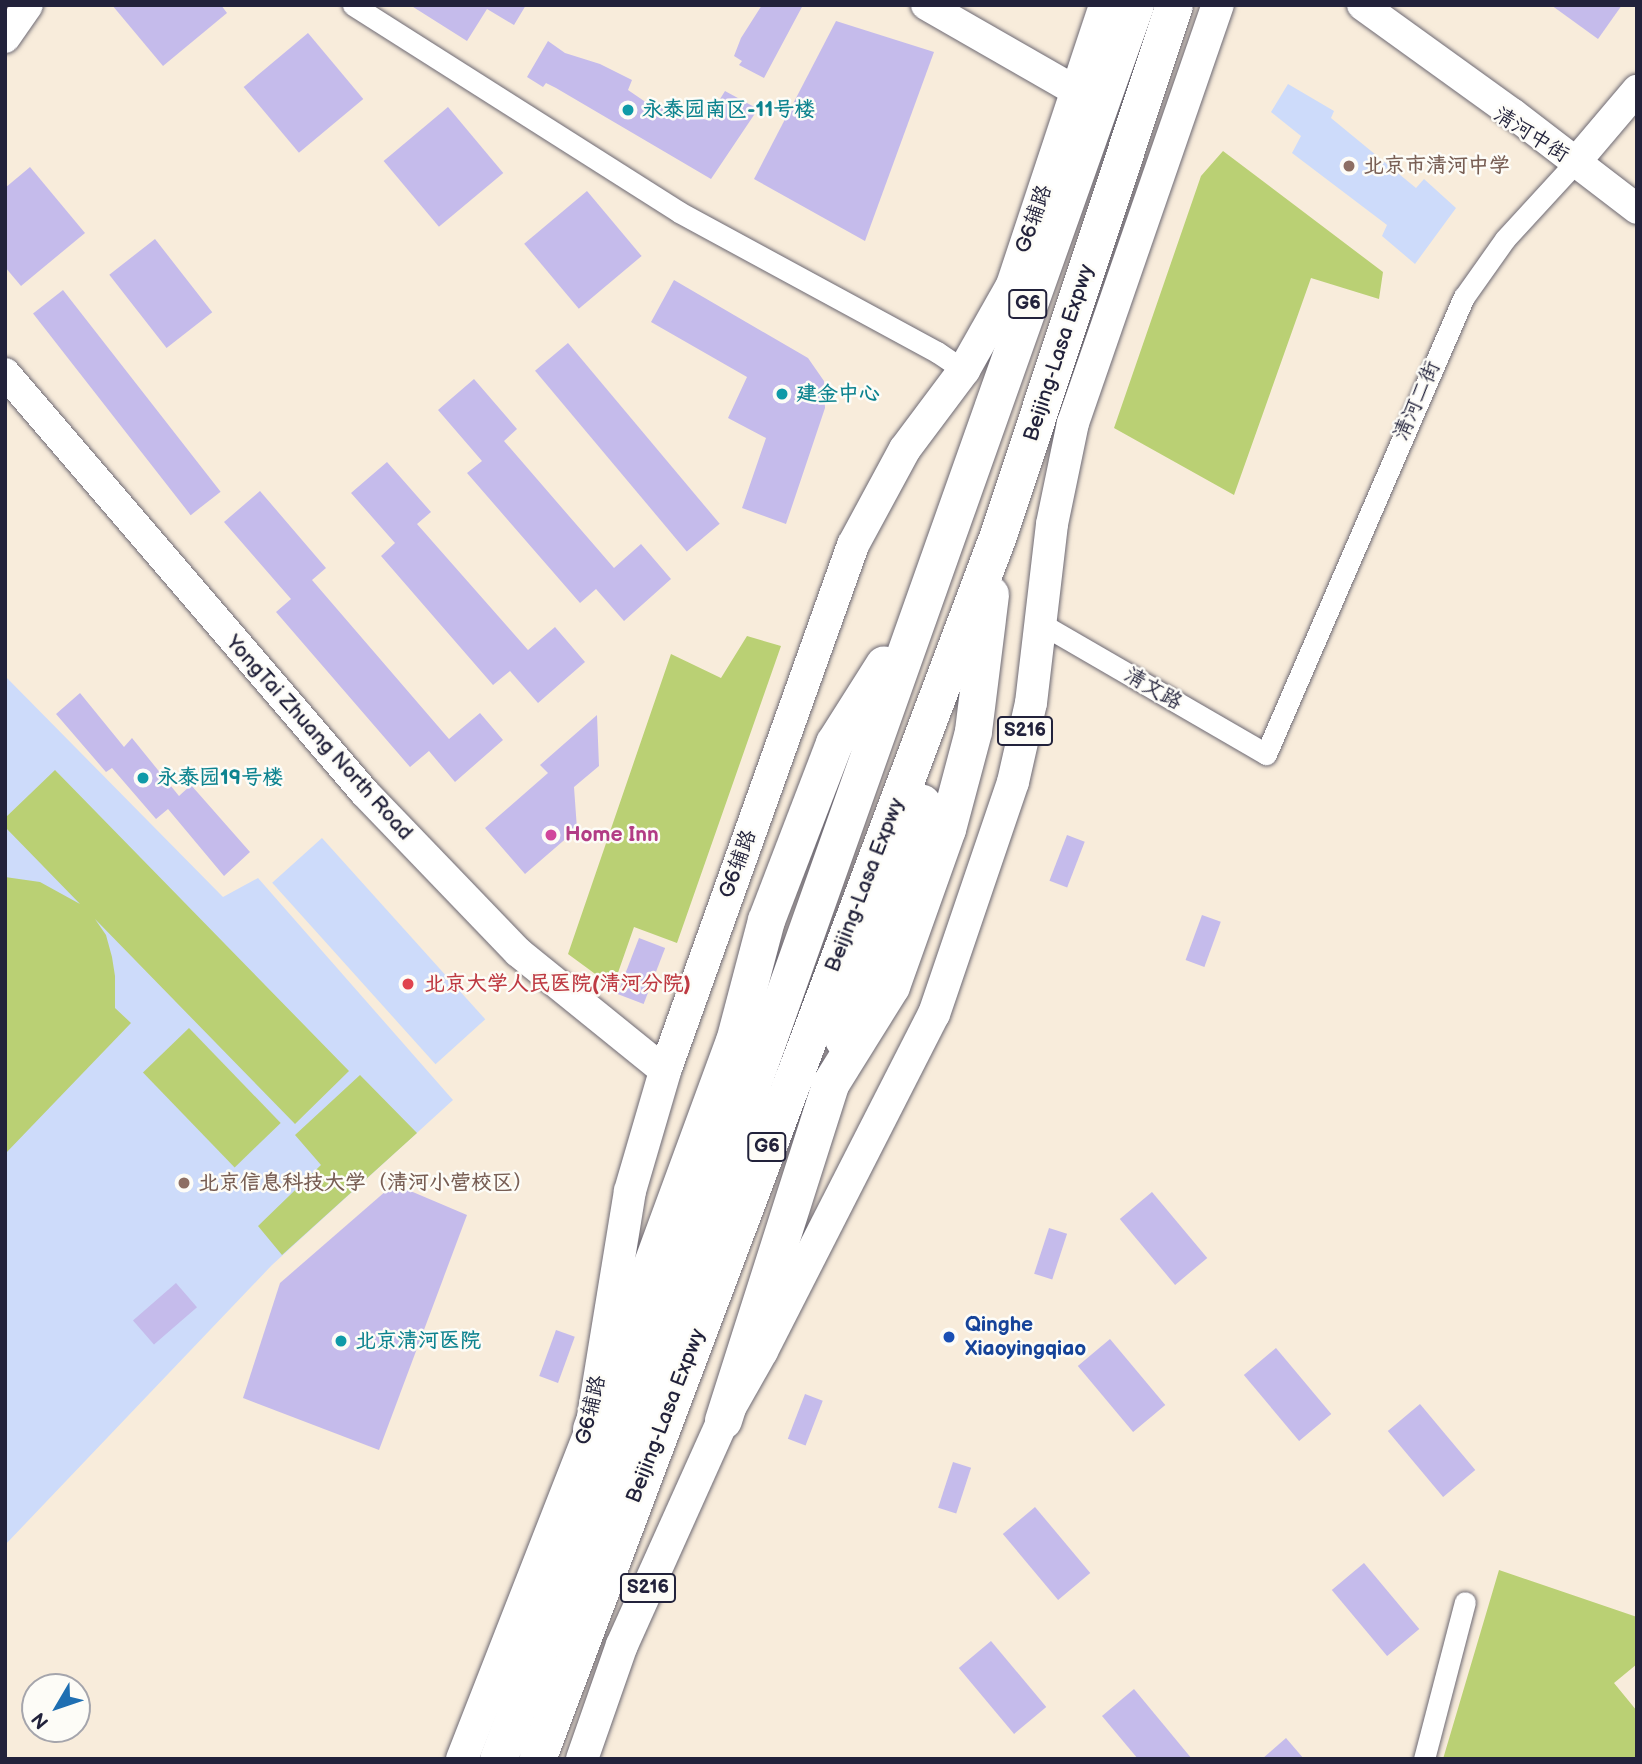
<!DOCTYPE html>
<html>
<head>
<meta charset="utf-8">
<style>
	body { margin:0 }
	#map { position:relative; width:1642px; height:1764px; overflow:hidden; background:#f8ecdb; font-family:"Balsamiq Sans","LXGW WenKai TC",sans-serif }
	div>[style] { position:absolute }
	.built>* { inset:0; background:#cddbfa; transform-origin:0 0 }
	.green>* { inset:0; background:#bad074; transform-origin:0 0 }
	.building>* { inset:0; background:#c5bbeb; transform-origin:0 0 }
	.roads { filter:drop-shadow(0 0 2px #6d6973) drop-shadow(0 0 2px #6d6973) }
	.street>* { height:21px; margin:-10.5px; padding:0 10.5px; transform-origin:10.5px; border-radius:10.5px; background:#fff }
	.secondary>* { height:30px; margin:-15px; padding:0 15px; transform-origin:15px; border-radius:15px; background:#fff }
	.primary>* { height:32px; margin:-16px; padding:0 16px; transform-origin:16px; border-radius:16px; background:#fff }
	.highway>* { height:37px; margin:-18.5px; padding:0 18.5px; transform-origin:18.5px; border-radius:18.5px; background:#fff }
	.dots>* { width:19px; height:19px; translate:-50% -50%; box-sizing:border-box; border:4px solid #fdfcf7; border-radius:50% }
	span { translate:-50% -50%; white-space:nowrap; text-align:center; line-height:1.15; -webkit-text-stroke:5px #fdfcf7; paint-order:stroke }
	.shield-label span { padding:2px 5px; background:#fdfcf7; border:2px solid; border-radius:5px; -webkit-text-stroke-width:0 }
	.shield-label { font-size:19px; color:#22223b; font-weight:700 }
	.culture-label { font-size:21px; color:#0d838f; font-weight:700 }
	.left { translate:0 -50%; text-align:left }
	.street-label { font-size:21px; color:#22223b }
	.education-label { font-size:21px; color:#785e54; font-weight:700 }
	.hotel-label { font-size:21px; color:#b23c85; font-weight:700 }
	.health-label { font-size:21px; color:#be3a42; font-weight:700 }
	.transit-label { font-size:21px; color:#164399; font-weight:700 }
	.frame { position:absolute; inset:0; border:7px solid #22223b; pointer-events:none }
	.north { position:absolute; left:21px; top:1673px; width:70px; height:70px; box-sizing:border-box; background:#fdfcf7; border:2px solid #a5a5ac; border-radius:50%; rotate:231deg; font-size:19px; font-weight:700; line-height:28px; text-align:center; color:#22223b }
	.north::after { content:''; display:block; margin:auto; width:24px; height:32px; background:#1f6fb2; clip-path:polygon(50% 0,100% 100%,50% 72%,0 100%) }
</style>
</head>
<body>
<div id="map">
	<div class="built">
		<i style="clip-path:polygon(1288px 84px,1334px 111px,1331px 118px,1416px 188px,1424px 179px,1456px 208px,1415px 264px,1382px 236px,1387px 225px,1292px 153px,1301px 136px,1271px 112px)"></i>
		<i style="clip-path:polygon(5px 676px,223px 897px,258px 878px,453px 1100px,272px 1265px,5px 1545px)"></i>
		<i style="left:322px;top:838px;width:244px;height:67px;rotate:48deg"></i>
	</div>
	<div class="green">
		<i style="clip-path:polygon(1223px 151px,1383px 272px,1379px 299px,1311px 278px,1234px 495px,1114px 428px,1201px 176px)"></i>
		<i style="clip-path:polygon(747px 636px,781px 646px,677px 943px,634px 927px,613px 987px,568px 954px,671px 654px,721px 678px)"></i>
		<i style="clip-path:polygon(55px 770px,349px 1071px,295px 1124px,95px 919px,106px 935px,112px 957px,115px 976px,115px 1008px,131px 1023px,5px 1154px,5px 877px,40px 882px,80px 904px,5px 827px,5px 818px)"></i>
		<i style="left:189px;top:1028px;width:132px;height:64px;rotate:46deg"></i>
		<i style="clip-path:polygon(360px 1075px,417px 1133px,282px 1255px,258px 1226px,321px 1165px,295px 1135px)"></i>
		<i style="clip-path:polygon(1499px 1570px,1637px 1617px,1637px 1664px,1614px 1683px,1637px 1711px,1637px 1759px,1443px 1759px)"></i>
	</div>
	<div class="building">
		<i style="clip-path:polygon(112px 5px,221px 5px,227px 13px,163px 66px)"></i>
		<i style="clip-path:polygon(410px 5px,526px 5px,514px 25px,487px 9px,467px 41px)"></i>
		<i style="clip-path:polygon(762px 5px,803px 5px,764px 78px,739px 65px,742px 61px,734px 56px,741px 38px)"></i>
		<i style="clip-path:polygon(1551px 5px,1622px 5px,1598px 39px)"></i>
		<i style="clip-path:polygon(836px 21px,934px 52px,865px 241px,754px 179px)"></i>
		<i style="left:308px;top:33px;width:86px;height:84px;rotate:50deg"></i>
		<i style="clip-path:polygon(548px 41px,565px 53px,600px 64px,632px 80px,628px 90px,647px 103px,707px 120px,725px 91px,758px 109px,711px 179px,556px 88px,546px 83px,543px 87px,527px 77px)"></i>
		<i style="left:448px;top:107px;width:86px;height:84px;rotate:50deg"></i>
		<i style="clip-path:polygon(30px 167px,85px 233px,21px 286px,5px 267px,5px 188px)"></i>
		<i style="left:587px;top:191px;width:85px;height:82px;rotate:50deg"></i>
		<i style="left:155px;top:239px;width:93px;height:58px;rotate:52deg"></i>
		<i style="clip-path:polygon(674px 280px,808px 358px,824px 381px,825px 408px,786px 524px,742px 508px,766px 438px,728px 418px,747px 377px,651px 322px)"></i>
		<i style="left:63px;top:290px;width:256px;height:38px;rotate:52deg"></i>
		<i style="left:568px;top:343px;width:236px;height:43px;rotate:50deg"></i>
		<i style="clip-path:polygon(474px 379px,517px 429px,504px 441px,614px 568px,641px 544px,671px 579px,624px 621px,596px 589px,580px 603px,467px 473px,482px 461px,438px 410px)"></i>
		<i style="clip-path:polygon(387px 462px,431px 512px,417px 524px,528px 650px,555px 627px,585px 662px,538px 703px,510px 671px,493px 685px,381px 556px,395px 543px,351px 493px)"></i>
		<i style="clip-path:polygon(260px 491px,326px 568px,312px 580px,449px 739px,480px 713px,503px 740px,455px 782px,429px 751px,410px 767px,276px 612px,291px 599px,224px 522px)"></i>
		<i style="clip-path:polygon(80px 693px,124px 747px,132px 738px,179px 796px,191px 785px,250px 852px,224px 876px,168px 809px,156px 819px,112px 768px,106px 772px,56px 714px)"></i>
		<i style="clip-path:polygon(597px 715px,599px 766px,574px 787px,577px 829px,525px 874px,485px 828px,548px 773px,540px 765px)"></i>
		<i style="left:1067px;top:835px;width:19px;height:49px;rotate:21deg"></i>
		<i style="left:1202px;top:915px;width:20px;height:48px;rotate:20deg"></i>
		<i style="left:639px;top:938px;width:28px;height:60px;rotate:21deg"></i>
		<i style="clip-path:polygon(394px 1184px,467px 1215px,379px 1450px,243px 1398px,280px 1283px)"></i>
		<i style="left:1152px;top:1192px;width:86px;height:42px;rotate:50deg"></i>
		<i style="left:1049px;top:1228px;width:19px;height:48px;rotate:18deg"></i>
		<i style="left:176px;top:1283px;width:32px;height:57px;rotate:49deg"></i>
		<i style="left:556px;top:1330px;width:20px;height:49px;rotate:20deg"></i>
		<i style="left:1110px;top:1339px;width:86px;height:42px;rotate:50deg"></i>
		<i style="left:1276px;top:1348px;width:86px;height:42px;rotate:50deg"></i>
		<i style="left:805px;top:1394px;width:19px;height:48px;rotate:21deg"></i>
		<i style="left:1420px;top:1404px;width:86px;height:42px;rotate:50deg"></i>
		<i style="left:953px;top:1462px;width:19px;height:48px;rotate:18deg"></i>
		<i style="left:1035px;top:1507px;width:86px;height:42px;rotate:50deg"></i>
		<i style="left:1364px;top:1563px;width:86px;height:42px;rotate:50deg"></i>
		<i style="left:991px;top:1641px;width:86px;height:42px;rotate:50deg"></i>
		<i style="clip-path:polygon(1134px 1689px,1192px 1759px,1138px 1759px,1102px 1716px)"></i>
		<i style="clip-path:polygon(1286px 1738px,1304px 1759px,1262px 1759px)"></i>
	</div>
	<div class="roads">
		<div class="street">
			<i style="left:353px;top:5px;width:386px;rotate:32.4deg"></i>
			<i style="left:679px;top:212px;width:294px;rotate:28.5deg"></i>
			<i style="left:937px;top:352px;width:32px;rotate:34deg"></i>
			<i style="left:1040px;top:623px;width:261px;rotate:30.1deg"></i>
			<i style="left:1266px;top:754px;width:498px;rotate:-66.6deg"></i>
			<i style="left:1464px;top:297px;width:71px;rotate:-54.7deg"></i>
			<i style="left:1505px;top:239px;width:103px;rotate:-47.4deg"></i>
			<i style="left:1424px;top:1759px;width:162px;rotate:-75.4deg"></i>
		</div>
		<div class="secondary">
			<i style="left:926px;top:5px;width:173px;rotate:29.8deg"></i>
			<i style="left:1362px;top:5px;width:185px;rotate:35.8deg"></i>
			<i style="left:1512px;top:113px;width:158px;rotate:37.5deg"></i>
			<i style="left:5px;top:38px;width:40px;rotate:-55.1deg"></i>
			<i style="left:1575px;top:163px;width:96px;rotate:-49.7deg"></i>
			<i style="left:5px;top:373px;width:553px;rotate:49.4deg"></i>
			<i style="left:365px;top:793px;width:221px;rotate:46.1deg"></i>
			<i style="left:518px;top:952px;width:189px;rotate:39deg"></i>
		</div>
		<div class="primary">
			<i style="left:462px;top:1759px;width:354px;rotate:-68.6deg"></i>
			<i style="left:591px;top:1429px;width:241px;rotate:-80.7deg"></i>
			<i style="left:630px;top:1191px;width:125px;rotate:-73.7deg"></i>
			<i style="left:665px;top:1071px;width:559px;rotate:-70.33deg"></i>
			<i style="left:853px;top:545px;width:109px;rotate:-61.6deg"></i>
			<i style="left:905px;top:449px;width:99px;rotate:-53.2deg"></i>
			<i style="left:964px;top:370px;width:98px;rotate:-60.5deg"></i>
			<i style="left:1012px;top:285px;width:295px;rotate:-71.6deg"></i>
			<i style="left:582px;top:1759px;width:121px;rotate:-70.7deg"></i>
			<i style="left:622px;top:1645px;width:247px;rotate:-65.8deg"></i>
			<i style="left:723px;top:1420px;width:79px;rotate:-60.5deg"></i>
			<i style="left:762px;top:1351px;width:378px;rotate:-63deg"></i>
			<i style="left:934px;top:1014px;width:245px;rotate:-71.2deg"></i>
			<i style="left:1013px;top:782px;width:81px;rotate:-77.2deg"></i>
			<i style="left:1031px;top:703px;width:180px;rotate:-83.3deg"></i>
			<i style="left:1052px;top:524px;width:103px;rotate:-78.3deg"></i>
			<i style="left:1073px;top:423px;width:442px;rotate:-70.9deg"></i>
		</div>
		<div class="highway">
			<i style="left:843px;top:1039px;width:249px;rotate:-71.5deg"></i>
			<i style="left:723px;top:1420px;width:353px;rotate:-72.3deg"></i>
			<i style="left:830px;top:1084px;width:115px;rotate:-58.1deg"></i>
			<i style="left:891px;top:986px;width:167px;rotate:-70.4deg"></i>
			<i style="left:947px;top:829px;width:101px;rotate:-75.1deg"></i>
			<i style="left:973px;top:731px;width:138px;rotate:-82.9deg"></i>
			<i style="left:591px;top:1429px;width:414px;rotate:-69.8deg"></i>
			<i style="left:734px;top:1041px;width:125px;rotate:-75.2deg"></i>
			<i style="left:766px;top:920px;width:190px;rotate:-69deg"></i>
			<i style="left:834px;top:743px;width:93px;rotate:-57.7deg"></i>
			<i style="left:498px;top:1759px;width:697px;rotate:-69.33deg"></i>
			<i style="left:744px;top:1107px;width:1169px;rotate:-70.46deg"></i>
			<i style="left:537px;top:1759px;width:1308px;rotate:-69.36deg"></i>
			<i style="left:998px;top:535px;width:558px;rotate:-71.63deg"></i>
		</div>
	</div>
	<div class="dots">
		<i style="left:628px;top:110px;background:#0f9aa8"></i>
		<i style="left:1349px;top:166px;background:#8d6e63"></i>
		<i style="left:782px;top:394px;background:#0f9aa8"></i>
		<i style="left:143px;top:778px;background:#0f9aa8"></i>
		<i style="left:551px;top:835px;background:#d1479c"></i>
		<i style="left:408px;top:984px;background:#e0444e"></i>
		<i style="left:184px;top:1183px;background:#8d6e63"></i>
		<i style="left:949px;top:1337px;background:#1a4fb4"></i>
		<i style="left:341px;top:1341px;background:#0f9aa8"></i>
	</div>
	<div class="shield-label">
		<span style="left:1028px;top:304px">G6</span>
		<span style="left:1025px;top:731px">S216</span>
		<span style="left:767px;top:1147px">G6</span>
		<span style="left:648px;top:1588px">S216</span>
	</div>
	<div class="culture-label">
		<span class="left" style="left:642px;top:110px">永泰园南区-11号楼</span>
		<span class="left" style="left:796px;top:394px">建金中心</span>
		<span class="left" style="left:157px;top:778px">永泰园19号楼</span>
		<span class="left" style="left:355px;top:1341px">北京清河医院</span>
	</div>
	<div class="street-label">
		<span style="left:1531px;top:135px;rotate:32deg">清河中街</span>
		<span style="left:1034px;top:219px;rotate:-71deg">G6辅路</span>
		<span style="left:1059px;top:353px;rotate:-72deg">Beijing-Lasa Expwy</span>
		<span style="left:1417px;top:401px;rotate:-66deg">清河二街</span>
		<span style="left:1153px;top:689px;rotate:30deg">清文路</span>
		<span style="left:319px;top:738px;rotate:48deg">YongTai Zhuang North Road</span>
		<span style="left:738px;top:864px;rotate:-70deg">G6辅路</span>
		<span style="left:865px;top:885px;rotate:-69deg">Beijing-Lasa Expwy</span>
		<span style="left:591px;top:1410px;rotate:-77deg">G6辅路</span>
		<span style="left:666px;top:1416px;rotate:-69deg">Beijing-Lasa Expwy</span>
	</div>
	<div class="education-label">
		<span class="left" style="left:1363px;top:166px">北京市清河中学</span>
		<span class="left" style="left:198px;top:1183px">北京信息科技大学（清河小营校区）</span>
	</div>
	<div class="hotel-label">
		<span class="left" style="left:565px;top:835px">Home Inn</span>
	</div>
	<div class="health-label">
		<span class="left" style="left:424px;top:984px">北京大学人民医院(清河分院)</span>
	</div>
	<div class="transit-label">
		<span class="left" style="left:965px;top:1337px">Qinghe<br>Xiaoyingqiao</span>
	</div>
	<div class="frame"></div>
	<div class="north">N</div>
</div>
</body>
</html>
